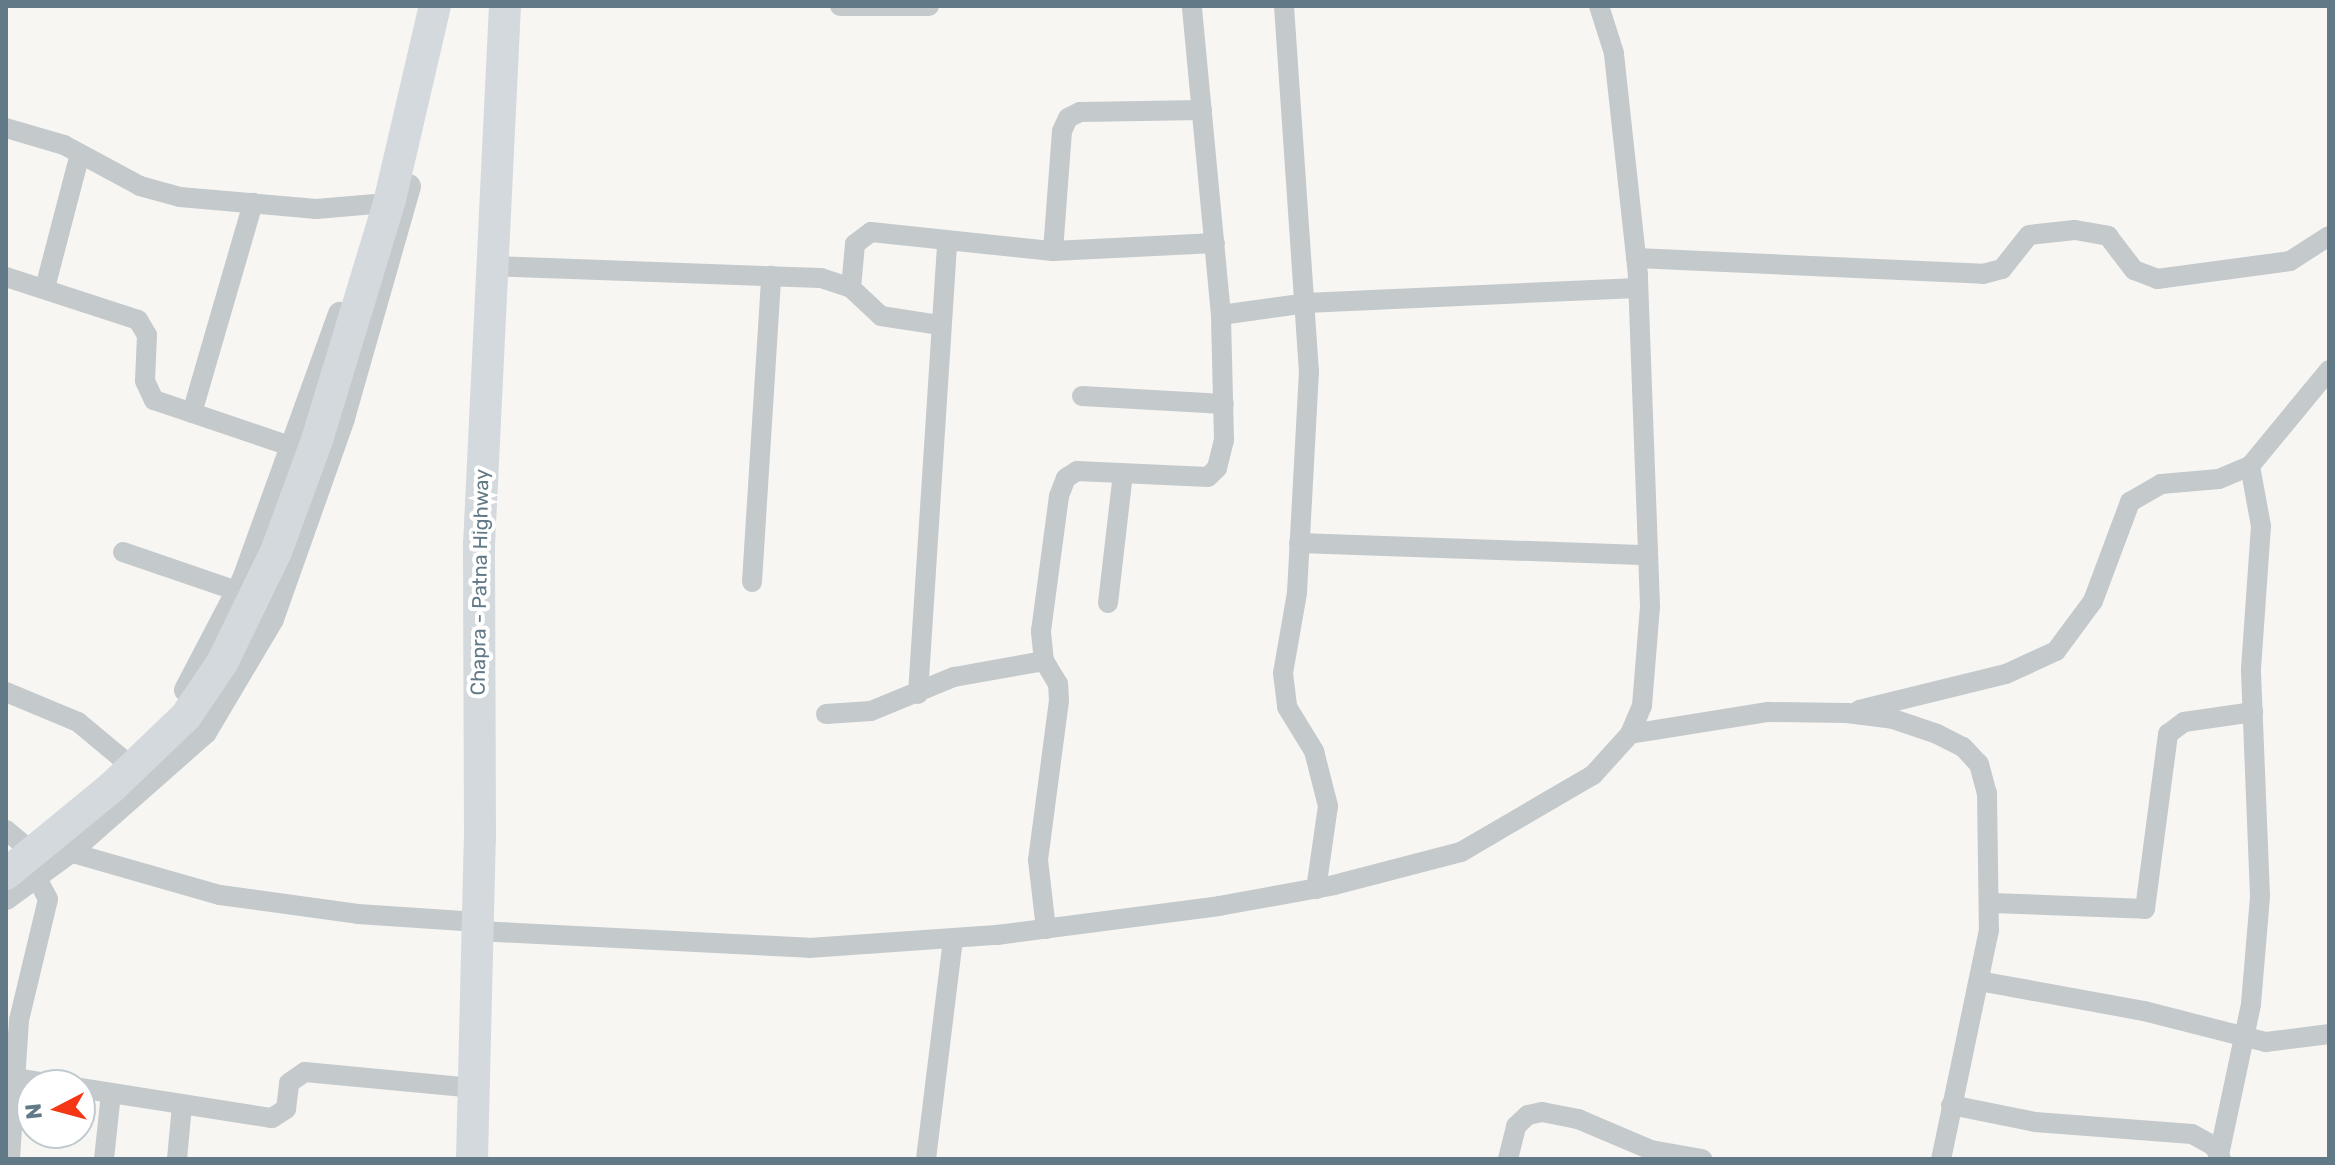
<!DOCTYPE html>
<html>
<head>
<meta charset="utf-8">
<style>
	body { margin:0 }
	#map { position:relative; width:2335px; height:1165px; overflow:hidden; background:#f7f6f3; font-family:Rubik,sans-serif }
	div>[style] { position:absolute }
	.minor>* { height:20px; margin:-10px; padding:0 10px; transform-origin:10px; border-radius:10px; background:#c4c9cc }
	.tertiary>* { height:24px; margin:-12px; padding:0 12px; transform-origin:12px; border-radius:12px; background:#c4c9cc }
	.trunk>* { height:32px; margin:-16px; padding:0 16px; transform-origin:16px; border-radius:16px; background:#d3d9dd }
	span { translate:-50% -50%; white-space:nowrap; text-align:center; line-height:1.15; -webkit-text-stroke:8px #fff; paint-order:stroke }
	.street-label { font-size:20px; color:#627a87 }
	.frame { position:absolute; inset:0; border:8px solid #627a87; pointer-events:none }
	.north { position:absolute; left:16px; top:1069px; width:80px; height:80px; box-sizing:border-box; background:#fff; border:2px solid #c0cacf; border-radius:50%; rotate:264deg; font-size:22px; font-weight:700; line-height:32px; text-align:center; color:#627a87 }
	.north::after { content:''; display:block; margin:auto; width:28px; height:36px; background:#f53715; clip-path:polygon(50% 0,100% 100%,50% 72%,0 100%) }
</style>
</head>
<body>
<div id="map">
	<div class="minor">
		<i style="left:840px;top:6px;width:89px"></i>
		<i style="left:1284px;top:6px;width:366px;rotate:86.1deg"></i>
		<i style="left:1309px;top:371px;width:222px;rotate:93.1deg"></i>
		<i style="left:1297px;top:593px;width:81px;rotate:99.9deg"></i>
		<i style="left:1283px;top:673px;width:34px;rotate:83deg"></i>
		<i style="left:1287px;top:707px;width:52px;rotate:58.5deg"></i>
		<i style="left:1314px;top:751px;width:57px;rotate:75.7deg"></i>
		<i style="left:1328px;top:806px;width:84px;rotate:98.2deg"></i>
		<i style="left:6px;top:128px;width:60px;rotate:16.3deg"></i>
		<i style="left:64px;top:145px;width:86px;rotate:28.3deg"></i>
		<i style="left:140px;top:186px;width:41px;rotate:15.4deg"></i>
		<i style="left:180px;top:197px;width:137px;rotate:5deg"></i>
		<i style="left:316px;top:209px;width:59px;rotate:-4.8deg"></i>
		<i style="left:1053px;top:251px;width:120px;rotate:-85.7deg"></i>
		<i style="left:1062px;top:131px;width:14px;rotate:-65deg"></i>
		<i style="left:1068px;top:118px;width:13px;rotate:-27deg"></i>
		<i style="left:1080px;top:112px;width:122px;rotate:-0.9deg"></i>
		<i style="left:1636px;top:258px;width:347px;rotate:2.6deg"></i>
		<i style="left:1983px;top:274px;width:20px;rotate:-15deg"></i>
		<i style="left:2002px;top:269px;width:43px;rotate:-51.5deg"></i>
		<i style="left:2029px;top:235px;width:46px;rotate:-6.2deg"></i>
		<i style="left:2075px;top:230px;width:34px;rotate:10deg"></i>
		<i style="left:2108px;top:236px;width:43px;rotate:52.6deg"></i>
		<i style="left:2134px;top:270px;width:25px;rotate:21deg"></i>
		<i style="left:2157px;top:279px;width:134px;rotate:-7.7deg"></i>
		<i style="left:2290px;top:261px;width:46px;rotate:-32.7deg"></i>
		<i style="left:491px;top:266px;width:330px;rotate:2.1deg"></i>
		<i style="left:821px;top:278px;width:32px;rotate:18deg"></i>
		<i style="left:851px;top:288px;width:41px;rotate:43deg"></i>
		<i style="left:881px;top:316px;width:60px;rotate:8.7deg"></i>
		<i style="left:6px;top:277px;width:139px;rotate:18deg"></i>
		<i style="left:138px;top:320px;width:17px;rotate:59deg"></i>
		<i style="left:147px;top:335px;width:46px;rotate:92.5deg"></i>
		<i style="left:145px;top:381px;width:21px;rotate:65deg"></i>
		<i style="left:154px;top:400px;width:147px;rotate:18.7deg"></i>
		<i style="left:45px;top:288px;width:138px;rotate:-75.4deg"></i>
		<i style="left:851px;top:288px;width:44px;rotate:-84.8deg"></i>
		<i style="left:855px;top:244px;width:20px;rotate:-37deg"></i>
		<i style="left:871px;top:232px;width:183px;rotate:6deg"></i>
		<i style="left:1053px;top:251px;width:162px;rotate:-2.8deg"></i>
		<i style="left:1221px;top:315px;width:86px;rotate:-8deg"></i>
		<i style="left:1306px;top:303px;width:332px;rotate:-2.6deg"></i>
		<i style="left:1082px;top:396px;width:142px;rotate:3.2deg"></i>
		<i style="left:192px;top:413px;width:219px;rotate:-73.8deg"></i>
		<i style="left:1299px;top:543px;width:349px;rotate:2deg"></i>
		<i style="left:123px;top:552px;width:120px;rotate:18.9deg"></i>
		<i style="left:752px;top:582px;width:307px;rotate:-86.4deg"></i>
		<i style="left:1108px;top:603px;width:130px;rotate:-83.4deg"></i>
		<i style="left:6px;top:692px;width:78px;rotate:22.6deg"></i>
		<i style="left:78px;top:722px;width:62px;rotate:39.8deg"></i>
		<i style="left:918px;top:694px;width:453px;rotate:-86.3deg"></i>
		<i style="left:1859px;top:710px;width:151px;rotate:-13.8deg"></i>
		<i style="left:2006px;top:674px;width:55px;rotate:-24.7deg"></i>
		<i style="left:2056px;top:651px;width:62px;rotate:-53.5deg"></i>
		<i style="left:2093px;top:601px;width:106px;rotate:-69.5deg"></i>
		<i style="left:2130px;top:502px;width:36px;rotate:-30deg"></i>
		<i style="left:2161px;top:484px;width:58px;rotate:-4.9deg"></i>
		<i style="left:2219px;top:479px;width:34px;rotate:-23deg"></i>
		<i style="left:2250px;top:466px;width:124px;rotate:-50.5deg"></i>
		<i style="left:826px;top:714px;width:45px;rotate:-3.8deg"></i>
		<i style="left:871px;top:711px;width:90px;rotate:-22.3deg"></i>
		<i style="left:954px;top:677px;width:91px;rotate:-10.1deg"></i>
		<i style="left:1630px;top:734px;width:140px;rotate:-9.1deg"></i>
		<i style="left:1768px;top:712px;width:79px;rotate:0.7deg"></i>
		<i style="left:1847px;top:713px;width:46px;rotate:7.4deg"></i>
		<i style="left:1893px;top:719px;width:46px;rotate:18.8deg"></i>
		<i style="left:1937px;top:734px;width:29px;rotate:27deg"></i>
		<i style="left:1963px;top:747px;width:23px;rotate:47deg"></i>
		<i style="left:1979px;top:764px;width:30px;rotate:75deg"></i>
		<i style="left:1987px;top:793px;width:137px;rotate:89.2deg"></i>
		<i style="left:1989px;top:930px;width:234px;rotate:101.8deg"></i>
		<i style="left:6px;top:830px;width:30px;rotate:40deg"></i>
		<i style="left:69px;top:852px;width:157px;rotate:15.9deg"></i>
		<i style="left:220px;top:895px;width:139px;rotate:7.8deg"></i>
		<i style="left:358px;top:914px;width:120px;rotate:3.8deg"></i>
		<i style="left:1992px;top:903px;width:153px;rotate:2.2deg"></i>
		<i style="left:2145px;top:909px;width:177px;rotate:-82.5deg"></i>
		<i style="left:2168px;top:734px;width:20px;rotate:-37deg"></i>
		<i style="left:2184px;top:722px;width:70px;rotate:-8.2deg"></i>
		<i style="left:1046px;top:929px;width:69px;rotate:-96.6deg"></i>
		<i style="left:1038px;top:860px;width:160px;rotate:-82.5deg"></i>
		<i style="left:1059px;top:701px;width:17px;rotate:-93deg"></i>
		<i style="left:1058px;top:684px;width:27px;rotate:-121deg"></i>
		<i style="left:1044px;top:661px;width:30px;rotate:-96deg"></i>
		<i style="left:1041px;top:631px;width:136px;rotate:-82.4deg"></i>
		<i style="left:1059px;top:496px;width:19px;rotate:-69deg"></i>
		<i style="left:1066px;top:478px;width:13px;rotate:-32deg"></i>
		<i style="left:1077px;top:471px;width:131px;rotate:2.6deg"></i>
		<i style="left:1208px;top:477px;width:13px;rotate:-45deg"></i>
		<i style="left:1217px;top:468px;width:29px;rotate:-76deg"></i>
		<i style="left:1224px;top:440px;width:125px;rotate:-91.4deg"></i>
		<i style="left:1221px;top:315px;width:310px;rotate:-95.4deg"></i>
		<i style="left:478px;top:931px;width:331px;rotate:2.9deg"></i>
		<i style="left:809px;top:948px;width:188px;rotate:-4deg"></i>
		<i style="left:997px;top:935px;width:224px;rotate:-7.4deg"></i>
		<i style="left:1219px;top:906px;width:117px;rotate:-10.3deg"></i>
		<i style="left:1334px;top:885px;width:131px;rotate:-14.6deg"></i>
		<i style="left:1461px;top:852px;width:153px;rotate:-30.3deg"></i>
		<i style="left:1593px;top:775px;width:55px;rotate:-47.9deg"></i>
		<i style="left:1630px;top:734px;width:30px;rotate:-67deg"></i>
		<i style="left:1642px;top:706px;width:100px;rotate:-85.4deg"></i>
		<i style="left:1650px;top:606px;width:331px;rotate:-92.1deg"></i>
		<i style="left:1638px;top:275px;width:223px;rotate:-96.2deg"></i>
		<i style="left:1614px;top:53px;width:49px;rotate:-107.7deg"></i>
		<i style="left:1979px;top:981px;width:168px;rotate:10.3deg"></i>
		<i style="left:2144px;top:1011px;width:126px;rotate:14.3deg"></i>
		<i style="left:2266px;top:1042px;width:64px;rotate:-7.2deg"></i>
		<i style="left:15px;top:1078px;width:45px;rotate:9deg"></i>
		<i style="left:80px;top:1088px;width:194px;rotate:8.9deg"></i>
		<i style="left:272px;top:1118px;width:17px;rotate:-33deg"></i>
		<i style="left:286px;top:1109px;width:26px;rotate:-83deg"></i>
		<i style="left:289px;top:1083px;width:19px;rotate:-35deg"></i>
		<i style="left:305px;top:1072px;width:171px;rotate:5.4deg"></i>
		<i style="left:1951px;top:1105px;width:86px;rotate:11.4deg"></i>
		<i style="left:2035px;top:1122px;width:157px;rotate:4.4deg"></i>
		<i style="left:2192px;top:1134px;width:25px;rotate:29deg"></i>
		<i style="left:2214px;top:1146px;width:15px;rotate:62deg"></i>
		<i style="left:2219px;top:1155px;width:154px;rotate:-78deg"></i>
		<i style="left:2251px;top:1004px;width:108px;rotate:-85.2deg"></i>
		<i style="left:2260px;top:896px;width:227px;rotate:-92.3deg"></i>
		<i style="left:2251px;top:669px;width:143px;rotate:-86deg"></i>
		<i style="left:2261px;top:526px;width:61px;rotate:-100.4deg"></i>
		<i style="left:10px;top:1159px;width:139px;rotate:-86.3deg"></i>
		<i style="left:19px;top:1020px;width:124px;rotate:-76.5deg"></i>
		<i style="left:48px;top:899px;width:27px;rotate:-118deg"></i>
		<i style="left:104px;top:1159px;width:66px;rotate:-83.9deg"></i>
		<i style="left:177px;top:1159px;width:54px;rotate:-84.7deg"></i>
		<i style="left:926px;top:1159px;width:222px;rotate:-83deg"></i>
		<i style="left:1508px;top:1159px;width:34px;rotate:-76deg"></i>
		<i style="left:1516px;top:1126px;width:16px;rotate:-43deg"></i>
		<i style="left:1528px;top:1115px;width:14px;rotate:-12deg"></i>
		<i style="left:1542px;top:1112px;width:37px;rotate:11deg"></i>
		<i style="left:1578px;top:1119px;width:79px;rotate:23deg"></i>
		<i style="left:1651px;top:1150px;width:52px;rotate:10deg"></i>
	</div>
	<div class="tertiary">
		<i style="left:186px;top:690px;width:125px;rotate:-62.4deg"></i>
		<i style="left:244px;top:579px;width:282px;rotate:-70.1deg"></i>
		<i style="left:6px;top:898px;width:78px;rotate:-36.1deg"></i>
		<i style="left:69px;top:852px;width:181px;rotate:-41.4deg"></i>
		<i style="left:205px;top:732px;width:131px;rotate:-59.3deg"></i>
		<i style="left:272px;top:619px;width:213px;rotate:-70.5deg"></i>
		<i style="left:343px;top:418px;width:241px;rotate:-74.1deg"></i>
	</div>
	<div class="trunk">
		<i style="left:6px;top:874px;width:137px;rotate:-39.4deg"></i>
		<i style="left:112px;top:787px;width:103px;rotate:-43.8deg"></i>
		<i style="left:186px;top:716px;width:64px;rotate:-55.8deg"></i>
		<i style="left:222px;top:663px;width:123px;rotate:-64.1deg"></i>
		<i style="left:276px;top:552px;width:119px;rotate:-69.9deg"></i>
		<i style="left:317px;top:440px;width:252px;rotate:-73.1deg"></i>
		<i style="left:390px;top:199px;width:198px;rotate:-76.9deg"></i>
		<i style="left:472px;top:1159px;width:320px;rotate:-88.6deg"></i>
		<i style="left:480px;top:839px;width:294px;rotate:-90.2deg"></i>
		<i style="left:479px;top:545px;width:540px;rotate:-87.24deg"></i>
	</div>
	<div class="street-label">
		<span style="left:480px;top:582px;rotate:-89deg">Chapra - Patna Highway</span>
	</div>
	<div class="frame"></div>
	<div class="north">N</div>
</div>
</body>
</html>
